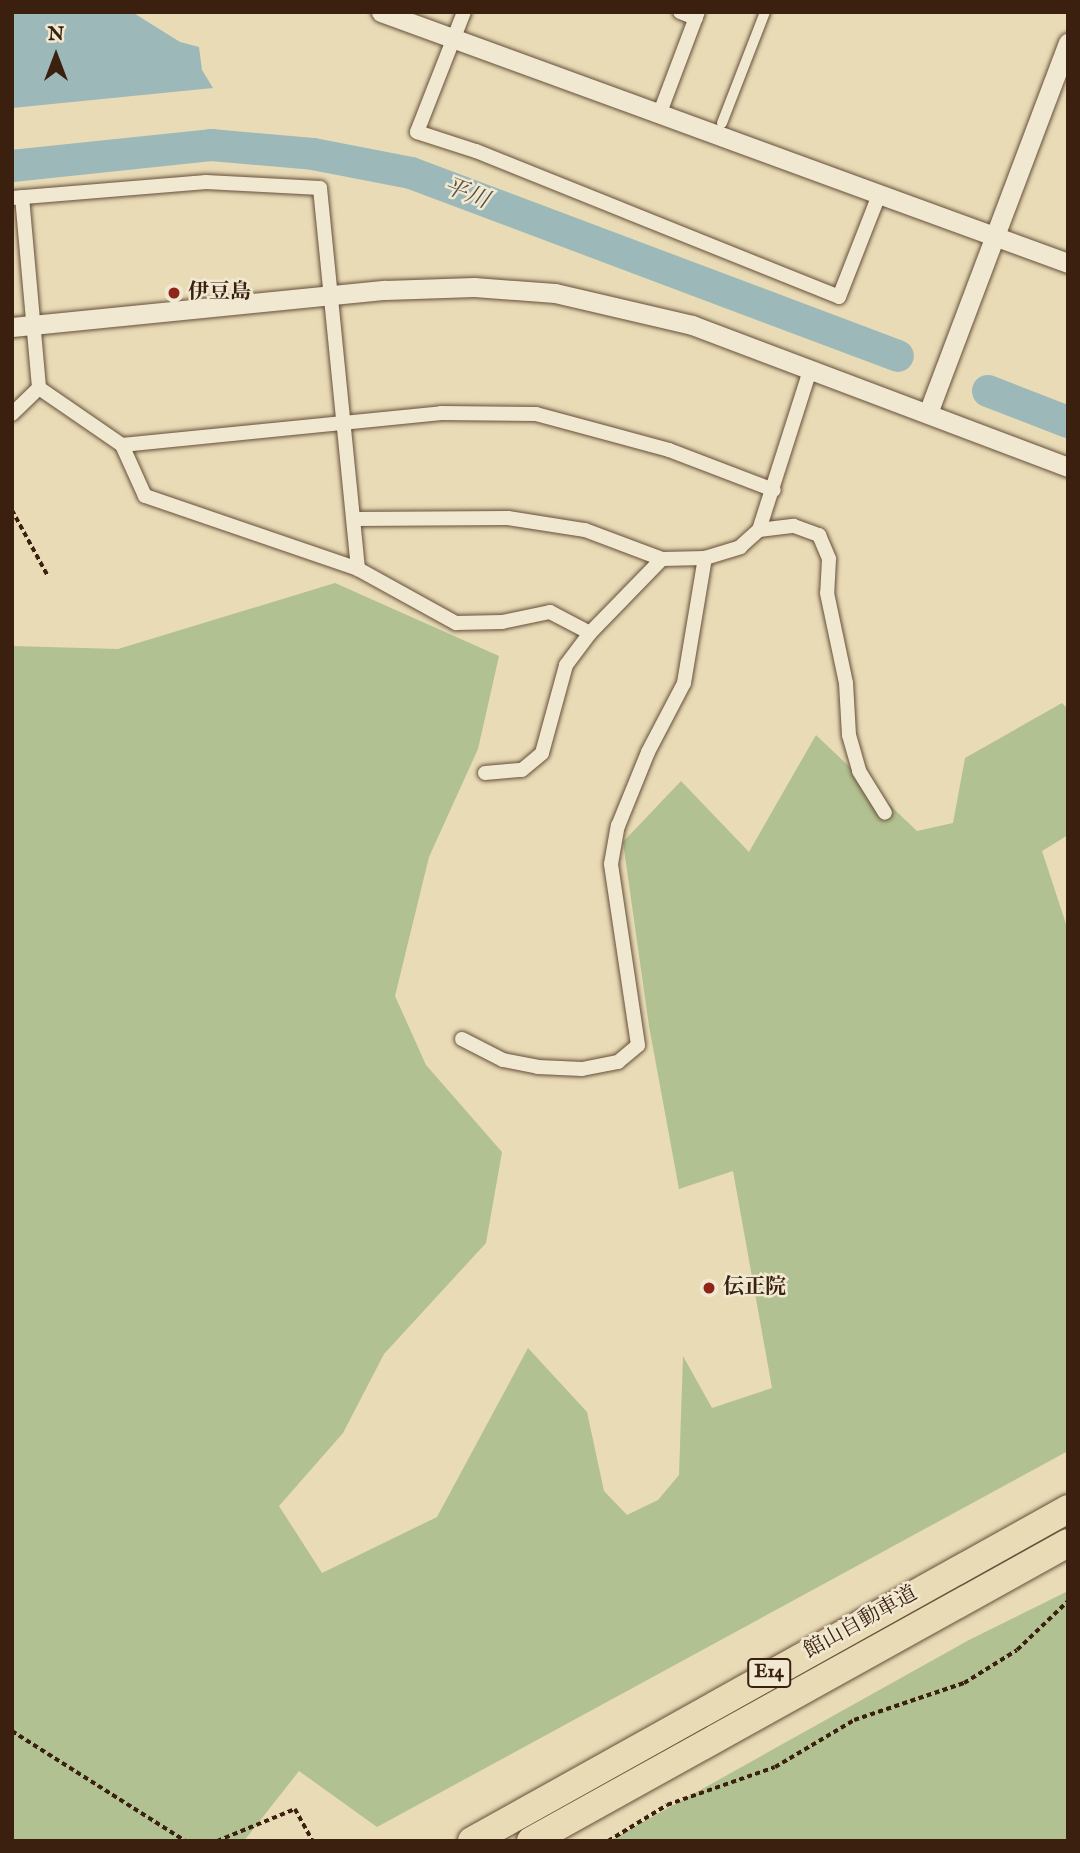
<!DOCTYPE html>
<html>
<head>
<meta charset="utf-8">
<style>
	body { margin:0 }
	#map { position:relative; width:1080px; height:1853px; overflow:hidden; background:#e8dbb6; font-family:"IM FELL English","Noto Serif JP",serif }
	div>[style] { position:absolute }
	.green>* { inset:0; background:#b2c191 }
	.water>* { inset:0; background:#9cb8b9 }
	.river>* { height:32px; margin:-16px; padding:0 16px; transform-origin:16px; border-radius:16px; background:#9cb8b9 }
	.path>* { height:3.5px; margin-top:-1.75px; transform-origin:0; background:repeating-linear-gradient(90deg,#3b2010 0 5px,transparent 0 8.5px) }
	.roads { filter:drop-shadow(0 0 2px #664f3a) drop-shadow(0 0 2px #664f3a) }
	.pedestrian>* { height:10px; margin:-5px; padding:0 5px; transform-origin:5px; border-radius:5px; background:#f0e8d0 }
	.minor>* { height:14px; margin:-7px; padding:0 7px; transform-origin:7px; border-radius:7px; background:#f0e8d0 }
	.tertiary>* { height:19px; margin:-9.5px; padding:0 9.5px; transform-origin:9.5px; border-radius:9.5px; background:#f0e8d0 }
	.motorway>* { height:28px; margin:-14px; padding:0 14px; transform-origin:14px; border-radius:14px; background:#e8dbb6 }
	.dots>* { width:19px; height:19px; translate:-50% -50%; box-sizing:border-box; border:4px solid #f0e8d0; border-radius:50% }
	span { translate:-50% -50%; white-space:nowrap; text-align:center; line-height:1.15; -webkit-text-stroke:5px #f0e8d0; paint-order:stroke }
	.shield-label span { padding:2px 5px; background:#f0e8d0; border:2px solid; border-radius:5px; -webkit-text-stroke-width:0 }
	.shield-label { font-size:19px; color:#3b2010; font-weight:700 }
	.poi-label { font-size:21px; color:#3b2010; font-weight:700 }
	.left { translate:0 -50%; text-align:left }
	.street-label { font-size:21px; color:#3b2010 }
	.water-label { font-size:23px; color:#584e43; font-style:italic }
	.frame { position:absolute; inset:0; border:14px solid #3b2010; pointer-events:none }
	.north { position:absolute; left:21px; top:21px; width:70px; height:70px; -webkit-text-stroke:5px #f0e8d0; paint-order:stroke; rotate:0deg; font-size:19px; font-weight:700; line-height:28px; text-align:center; color:#3b2010 }
	.north::after { content:''; display:block; margin:auto; width:24px; height:32px; background:#3b2010; clip-path:polygon(50% 0,100% 100%,50% 72%,0 100%) }
</style>
</head>
<body>
<div id="map">
	<div class="green">
		<i style="clip-path:polygon(335px 583px,499px 656px,478px 749px,429px 857px,395px 996px,426px 1065px,502px 1152px,486px 1243px,384px 1354px,343px 1433px,279px 1506px,322px 1573px,437px 1517px,528px 1348px,587px 1412px,604px 1491px,627px 1515px,658px 1500px,679px 1475px,683px 1356px,712px 1408px,772px 1388px,733px 1171px,679px 1189px,649px 1026px,623px 842px,681px 781px,749px 852px,816px 735px,917px 831px,953px 823px,965px 758px,1062px 703px,1068px 709px,1068px 835px,1042px 851px,1068px 930px,1068px 1451px,377px 1827px,299px 1771px,244px 1841px,12px 1841px,12px 646px,118px 649px)"></i>
		<i style="clip-path:polygon(1068px 1591px,1068px 1841px,609px 1841px,969px 1640px)"></i>
	</div>
	<div class="water">
		<i style="clip-path:polygon(12px 12px,132px 12px,180px 42px,199px 47px,202px 70px,213px 88px,12px 108px)"></i>
	</div>
	<div class="river">
		<i style="left:12px;top:166px;width:200px;rotate:-6deg"></i>
		<i style="left:211px;top:145px;width:102px;rotate:5deg"></i>
		<i style="left:313px;top:154px;width:100px;rotate:11deg"></i>
		<i style="left:411px;top:173px;width:520px;rotate:20.59deg"></i>
		<i style="left:988px;top:391px;width:86px;rotate:21.2deg"></i>
	</div>
	<div class="path">
		<i style="left:12px;top:510px;width:75px;rotate:61.4deg"></i>
		<i style="left:12px;top:1731px;width:205px;rotate:32.4deg"></i>
		<i style="left:217px;top:1841px;width:84px;rotate:-22.3deg"></i>
		<i style="left:295px;top:1809px;width:37px;rotate:61deg"></i>
		<i style="left:608px;top:1841px;width:69px;rotate:-31.4deg"></i>
		<i style="left:667px;top:1805px;width:114px;rotate:-19.4deg"></i>
		<i style="left:775px;top:1767px;width:92px;rotate:-30.7deg"></i>
		<i style="left:854px;top:1720px;width:116px;rotate:-18.6deg"></i>
		<i style="left:964px;top:1683px;width:62px;rotate:-31.9deg"></i>
		<i style="left:1017px;top:1650px;width:71px;rotate:-43.9deg"></i>
	</div>
	<div class="roads">
		<div class="pedestrian">
			<i style="left:722px;top:123px;width:119px;rotate:-68.8deg"></i>
		</div>
		<div class="minor">
			<i style="left:464px;top:12px;width:129px;rotate:111.4deg"></i>
			<i style="left:417px;top:132px;width:62px;rotate:17.9deg"></i>
			<i style="left:476px;top:151px;width:391px;rotate:21.9deg"></i>
			<i style="left:839px;top:297px;width:110px;rotate:-68.6deg"></i>
			<i style="left:680px;top:12px;width:17px;rotate:21deg"></i>
			<i style="left:659px;top:115px;width:110px;rotate:-69.3deg"></i>
			<i style="left:22px;top:197px;width:192px;rotate:84.9deg"></i>
			<i style="left:12px;top:198px;width:195px;rotate:-4.7deg"></i>
			<i style="left:206px;top:182px;width:114px;rotate:3deg"></i>
			<i style="left:320px;top:188px;width:383px;rotate:84.3deg"></i>
			<i style="left:39px;top:388px;width:101px;rotate:34.5deg"></i>
			<i style="left:122px;top:445px;width:56px;rotate:65.7deg"></i>
			<i style="left:145px;top:496px;width:225px;rotate:18.9deg"></i>
			<i style="left:358px;top:569px;width:112px;rotate:28.9deg"></i>
			<i style="left:456px;top:623px;width:46px;rotate:-1.2deg"></i>
			<i style="left:502px;top:622px;width:49px;rotate:-11.8deg"></i>
			<i style="left:550px;top:612px;width:45px;rotate:27.7deg"></i>
			<i style="left:590px;top:633px;width:103px;rotate:-45.8deg"></i>
			<i style="left:662px;top:559px;width:43px;rotate:-1.3deg"></i>
			<i style="left:705px;top:558px;width:37px;rotate:-17deg"></i>
			<i style="left:740px;top:547px;width:25px;rotate:-42deg"></i>
			<i style="left:759px;top:530px;width:168px;rotate:-72.3deg"></i>
			<i style="left:12px;top:414px;width:37px;rotate:-44deg"></i>
			<i style="left:122px;top:445px;width:321px;rotate:-5.7deg"></i>
			<i style="left:441px;top:413px;width:95px;rotate:0.6deg"></i>
			<i style="left:536px;top:414px;width:138px;rotate:15.1deg"></i>
			<i style="left:669px;top:450px;width:112px;rotate:20.9deg"></i>
			<i style="left:354px;top:519px;width:154px;rotate:-0.4deg"></i>
			<i style="left:508px;top:518px;width:78px;rotate:8.9deg"></i>
			<i style="left:585px;top:530px;width:82px;rotate:20.6deg"></i>
			<i style="left:759px;top:530px;width:35px;rotate:-7deg"></i>
			<i style="left:794px;top:526px;width:27px;rotate:20deg"></i>
			<i style="left:819px;top:535px;width:26px;rotate:67deg"></i>
			<i style="left:829px;top:559px;width:34px;rotate:93deg"></i>
			<i style="left:827px;top:593px;width:92px;rotate:78.1deg"></i>
			<i style="left:846px;top:683px;width:52px;rotate:86.7deg"></i>
			<i style="left:849px;top:735px;width:37px;rotate:74deg"></i>
			<i style="left:859px;top:771px;width:49px;rotate:58.2deg"></i>
			<i style="left:485px;top:773px;width:37px;rotate:-5deg"></i>
			<i style="left:522px;top:770px;width:26px;rotate:-40deg"></i>
			<i style="left:542px;top:753px;width:91px;rotate:-74.7deg"></i>
			<i style="left:566px;top:665px;width:40px;rotate:-53deg"></i>
			<i style="left:462px;top:1039px;width:46px;rotate:27.1deg"></i>
			<i style="left:503px;top:1060px;width:36px;rotate:11deg"></i>
			<i style="left:538px;top:1067px;width:44px;rotate:2.6deg"></i>
			<i style="left:582px;top:1069px;width:37px;rotate:-11deg"></i>
			<i style="left:618px;top:1062px;width:26px;rotate:-40deg"></i>
			<i style="left:638px;top:1045px;width:183px;rotate:-98.5deg"></i>
			<i style="left:611px;top:864px;width:39px;rotate:-80deg"></i>
			<i style="left:618px;top:826px;width:80px;rotate:-67.9deg"></i>
			<i style="left:648px;top:752px;width:78px;rotate:-62.4deg"></i>
			<i style="left:684px;top:683px;width:127px;rotate:-80.5deg"></i>
		</div>
		<div class="tertiary">
			<i style="left:381px;top:12px;width:731px;rotate:20.07deg"></i>
			<i style="left:12px;top:327px;width:375px;rotate:-5.7deg"></i>
			<i style="left:385px;top:290px;width:89px;rotate:-1.9deg"></i>
			<i style="left:474px;top:287px;width:81px;rotate:4.2deg"></i>
			<i style="left:555px;top:293px;width:141px;rotate:13.1deg"></i>
			<i style="left:692px;top:325px;width:402px;rotate:20.7deg"></i>
			<i style="left:928px;top:413px;width:396px;rotate:-69.3deg"></i>
		</div>
		<div class="motorway">
			<i style="left:472px;top:1841px;width:682px;rotate:-29.12deg"></i>
			<i style="left:531px;top:1841px;width:614px;rotate:-29.03deg"></i>
		</div>
	</div>
	<div class="dots">
		<i style="left:174px;top:293px;background:#8f2418"></i>
		<i style="left:709px;top:1288px;background:#8f2418"></i>
	</div>
	<div class="shield-label">
		<span style="left:769px;top:1673px">E14</span>
	</div>
	<div class="poi-label">
		<span class="left" style="left:188px;top:293px">伊豆島</span>
		<span class="left" style="left:723px;top:1288px">伝正院</span>
	</div>
	<div class="street-label">
		<span style="left:861px;top:1623px;rotate:-29deg">館山自動車道</span>
	</div>
	<div class="water-label">
		<span style="left:466px;top:194px;rotate:21deg">平川</span>
	</div>
	<div class="frame"></div>
	<div class="north">N</div>
</div>
</body>
</html>
